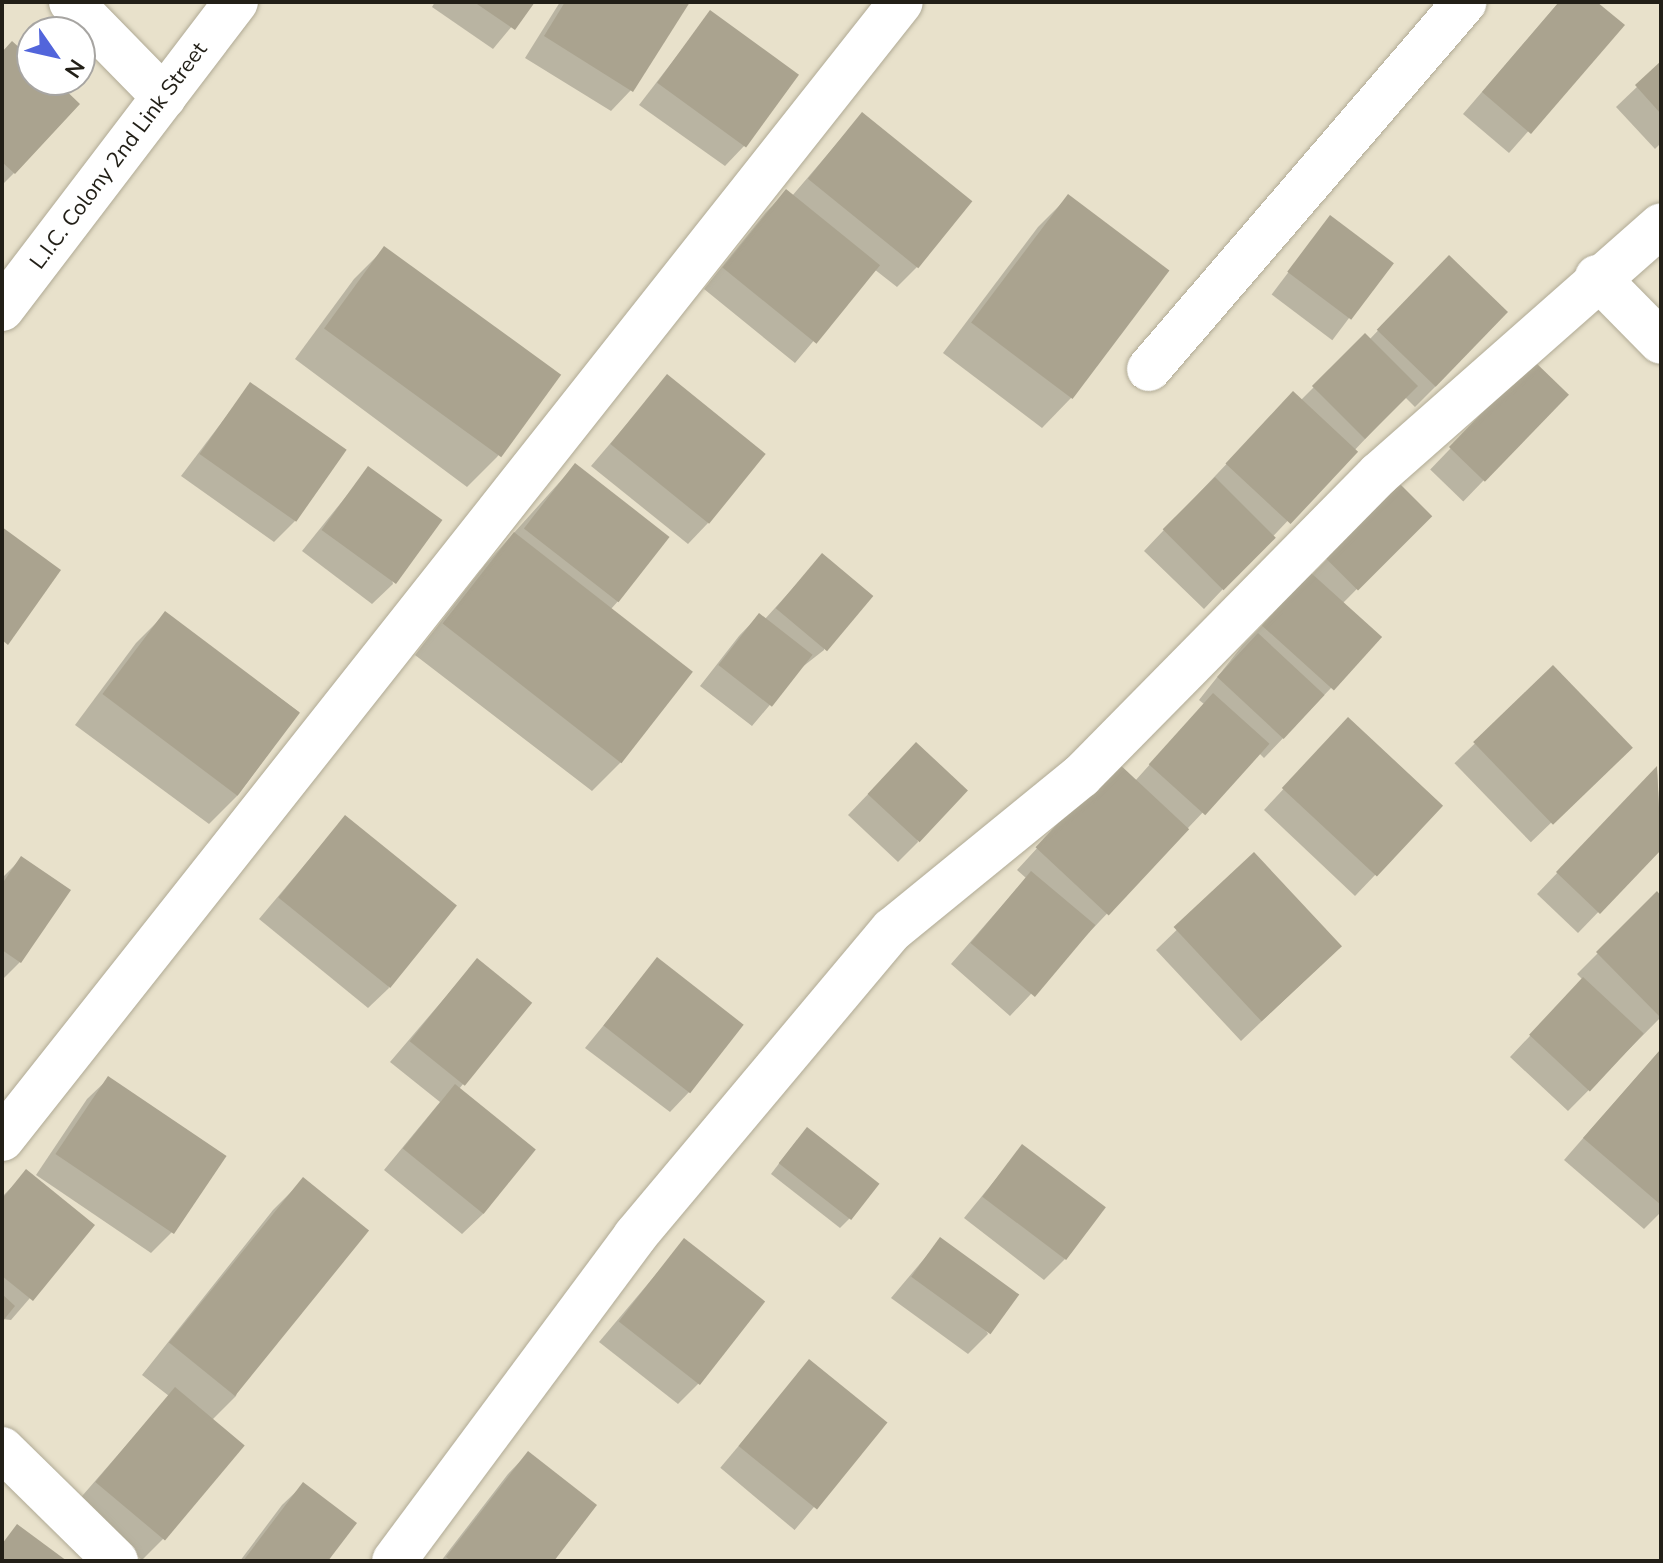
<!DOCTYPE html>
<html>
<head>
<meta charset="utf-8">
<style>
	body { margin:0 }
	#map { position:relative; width:1663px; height:1563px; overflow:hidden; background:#e8e1cb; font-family:"Nunito Sans",sans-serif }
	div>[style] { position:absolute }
	.shadow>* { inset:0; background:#0003; transform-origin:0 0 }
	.building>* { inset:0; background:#aaa38f; transform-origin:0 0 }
	.roads { filter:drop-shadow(0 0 2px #b0aa95) drop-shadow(0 0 2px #b0aa95) }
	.minor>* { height:44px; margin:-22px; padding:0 22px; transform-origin:22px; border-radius:22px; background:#fff }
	span { translate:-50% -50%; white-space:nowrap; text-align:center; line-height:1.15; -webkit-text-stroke:6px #fff; paint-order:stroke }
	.street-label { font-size:22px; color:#221f17 }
	.frame { position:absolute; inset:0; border:4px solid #221f17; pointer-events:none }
	.north { position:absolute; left:16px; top:16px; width:80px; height:80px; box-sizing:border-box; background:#fff; border:2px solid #a7a5a2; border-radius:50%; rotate:124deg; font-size:22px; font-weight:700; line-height:32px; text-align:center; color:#221f17 }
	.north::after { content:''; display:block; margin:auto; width:28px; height:36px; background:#5265db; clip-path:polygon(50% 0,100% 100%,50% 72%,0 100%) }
</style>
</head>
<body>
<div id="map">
	<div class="shadow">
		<i style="clip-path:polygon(435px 2px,532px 2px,493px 49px,432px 7px)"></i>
		<i style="clip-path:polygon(560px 2px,687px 2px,631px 90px,611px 111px,525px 58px)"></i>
		<i style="clip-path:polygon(1559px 2px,1594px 2px,1622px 25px,1509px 153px,1463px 114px)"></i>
		<i style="clip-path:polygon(710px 13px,745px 145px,725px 166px,639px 105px)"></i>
		<i style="clip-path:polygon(2px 54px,32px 62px,32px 80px,52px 80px,14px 173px,2px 185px)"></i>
		<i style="clip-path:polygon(1661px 64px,1661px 143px,1655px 149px,1616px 107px)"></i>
		<i style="clip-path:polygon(862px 114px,918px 266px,897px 287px,874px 269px,795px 363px,704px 289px,766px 212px,786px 192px,792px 196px)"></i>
		<i style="clip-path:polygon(1068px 197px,1166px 272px,1071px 398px,1042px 428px,943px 353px,1038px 227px)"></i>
		<i style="left:1330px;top:217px;width:76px;height:97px;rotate:37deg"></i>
		<i style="clip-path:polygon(384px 249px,557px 377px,497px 457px,467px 487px,295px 359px,354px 279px)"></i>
		<i style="clip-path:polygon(1428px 278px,1436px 386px,1415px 407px,1405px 397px,1204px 609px,1144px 551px,1273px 415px,1300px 401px,1365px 336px,1369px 340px)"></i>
		<i style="left:1533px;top:363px;width:46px;height:148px;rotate:44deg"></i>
		<i style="clip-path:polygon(667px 377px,708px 523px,688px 544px,591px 466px)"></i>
		<i style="clip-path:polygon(250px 385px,295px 521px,274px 542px,181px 476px)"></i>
		<i style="clip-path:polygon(575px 465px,619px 600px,611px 609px,622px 761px,592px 791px,415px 655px,485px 565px)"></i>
		<i style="clip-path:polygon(369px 468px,393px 584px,372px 604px,302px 551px)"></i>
		<i style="clip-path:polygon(1399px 486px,1429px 516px,1342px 604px,1331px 688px,1264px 758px,1259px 753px,1010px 1016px,951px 964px,1026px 878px,1017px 870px,1096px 784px,1135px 781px,1204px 704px,1199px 700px,1242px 646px)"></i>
		<i style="clip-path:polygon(822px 556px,824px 650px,801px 668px,752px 726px,700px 686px,739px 636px,759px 615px,765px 619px)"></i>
		<i style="clip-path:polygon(165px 614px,299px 712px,239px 794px,209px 824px,75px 725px,136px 643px)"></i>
		<i style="left:1553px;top:668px;width:110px;height:137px;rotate:46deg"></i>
		<i style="clip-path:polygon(1328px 741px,1441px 806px,1355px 896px,1264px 810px)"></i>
		<i style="clip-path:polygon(896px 765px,918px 842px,898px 862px,848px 815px)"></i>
		<i style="clip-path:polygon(1657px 769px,1661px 847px,1578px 933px,1537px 894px)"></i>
		<i style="clip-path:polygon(345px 817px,389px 988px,368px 1008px,259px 919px)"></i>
		<i style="clip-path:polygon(1254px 855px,1320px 966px,1241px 1041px,1156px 950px)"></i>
		<i style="clip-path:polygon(21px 859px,20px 962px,2px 980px,2px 878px)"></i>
		<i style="clip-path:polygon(1657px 894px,1661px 899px,1661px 1017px,1568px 1111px,1510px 1057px,1583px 980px,1577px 974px)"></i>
		<i style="clip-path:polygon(477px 960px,529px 1003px,459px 1089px,483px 1214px,462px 1234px,384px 1170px,440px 1102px,390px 1062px)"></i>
		<i style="clip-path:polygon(657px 960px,690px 1091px,670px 1112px,585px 1048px)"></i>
		<i style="clip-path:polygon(1661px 1049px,1661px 1212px,1644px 1229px,1564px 1160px)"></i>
		<i style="clip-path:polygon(108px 1079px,172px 1232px,151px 1253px,36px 1175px,87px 1099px)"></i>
		<i style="clip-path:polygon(797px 1140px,850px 1218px,840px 1228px,771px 1174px)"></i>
		<i style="clip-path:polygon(1022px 1147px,1065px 1259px,1044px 1280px,964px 1218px)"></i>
		<i style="clip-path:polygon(26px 1172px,92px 1226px,11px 1320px,2px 1319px,2px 1197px)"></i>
		<i style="clip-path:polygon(303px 1180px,236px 1396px,212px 1420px,163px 1539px,142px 1560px,76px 1503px,169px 1396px,142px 1375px,273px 1210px)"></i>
		<i style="clip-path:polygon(940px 1240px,988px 1334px,968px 1354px,891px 1298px)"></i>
		<i style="clip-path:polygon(684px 1241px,699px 1383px,678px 1404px,599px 1342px)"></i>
		<i style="left:809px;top:1362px;width:97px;height:138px;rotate:40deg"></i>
		<i style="clip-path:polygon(528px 1453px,551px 1561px,441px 1561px,508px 1474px)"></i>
		<i style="clip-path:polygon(303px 1485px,326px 1561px,240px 1561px,282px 1505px)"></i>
	</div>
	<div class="building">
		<i style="clip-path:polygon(474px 2px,535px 2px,515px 30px)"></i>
		<i style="clip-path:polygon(565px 2px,690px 2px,633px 92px,544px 36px)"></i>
		<i style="clip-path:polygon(1559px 2px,1597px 2px,1625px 25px,1531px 134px,1482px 92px)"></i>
		<i style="left:710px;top:10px;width:110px;height:90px;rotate:36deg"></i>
		<i style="clip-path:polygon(12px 41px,32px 59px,32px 80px,55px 80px,80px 104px,15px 174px,2px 162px,2px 52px)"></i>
		<i style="clip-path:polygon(1661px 61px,1661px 114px,1635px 85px)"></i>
		<i style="left:862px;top:112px;width:142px;height:86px;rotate:39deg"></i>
		<i style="left:786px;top:189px;width:121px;height:101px;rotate:39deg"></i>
		<i style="left:1068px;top:194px;width:127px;height:161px;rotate:37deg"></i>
		<i style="left:1330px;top:215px;width:80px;height:71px;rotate:37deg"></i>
		<i style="left:384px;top:246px;width:219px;height:102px;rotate:36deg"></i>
		<i style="left:1449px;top:255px;width:82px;height:104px;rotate:44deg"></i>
		<i style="left:1365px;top:333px;width:75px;height:75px;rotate:45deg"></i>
		<i style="left:1533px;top:360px;width:50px;height:121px;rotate:44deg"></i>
		<i style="left:667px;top:374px;width:127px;height:90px;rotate:39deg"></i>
		<i style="left:250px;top:382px;width:118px;height:88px;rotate:35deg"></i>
		<i style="left:1293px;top:391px;width:89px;height:99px;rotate:43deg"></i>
		<i style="left:575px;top:463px;width:120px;height:83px;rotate:38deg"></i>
		<i style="left:368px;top:466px;width:92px;height:79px;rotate:36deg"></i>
		<i style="left:1215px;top:477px;width:86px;height:74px;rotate:45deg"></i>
		<i style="left:1399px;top:483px;width:47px;height:105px;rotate:45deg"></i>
		<i style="clip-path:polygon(2px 527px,61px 570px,8px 645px,2px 640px)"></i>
		<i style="left:514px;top:532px;width:227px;height:116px;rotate:38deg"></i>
		<i style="left:822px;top:553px;width:67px;height:72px;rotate:40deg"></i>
		<i style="left:1310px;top:572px;width:97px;height:72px;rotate:42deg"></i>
		<i style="left:165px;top:611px;width:169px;height:104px;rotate:37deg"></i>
		<i style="left:759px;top:613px;width:68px;height:66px;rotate:38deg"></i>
		<i style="left:1258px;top:633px;width:91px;height:60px;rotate:43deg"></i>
		<i style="left:1553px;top:665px;width:115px;height:111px;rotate:46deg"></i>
		<i style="left:1213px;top:693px;width:76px;height:96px;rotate:42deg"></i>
		<i style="left:1348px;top:717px;width:130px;height:97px;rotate:43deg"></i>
		<i style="left:916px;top:742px;width:71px;height:71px;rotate:43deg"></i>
		<i style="left:1116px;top:761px;width:100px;height:118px;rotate:43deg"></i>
		<i style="clip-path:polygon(1657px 766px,1661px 850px,1600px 914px,1556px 872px)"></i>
		<i style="left:345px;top:815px;width:144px;height:106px;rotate:39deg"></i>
		<i style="left:1254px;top:852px;width:129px;height:110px;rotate:47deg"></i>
		<i style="clip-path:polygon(21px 856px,71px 890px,21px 963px,2px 950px,2px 884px)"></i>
		<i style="left:1031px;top:871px;width:84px;height:94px;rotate:40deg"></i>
		<i style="clip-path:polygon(1657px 891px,1661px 896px,1661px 1018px,1596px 952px)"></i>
		<i style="left:657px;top:957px;width:110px;height:87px;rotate:38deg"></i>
		<i style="left:477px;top:958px;width:71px;height:107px;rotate:39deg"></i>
		<i style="left:1583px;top:977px;width:83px;height:79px;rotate:43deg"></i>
		<i style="clip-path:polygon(1661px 1049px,1661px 1205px,1583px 1138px)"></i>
		<i style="left:108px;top:1076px;width:143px;height:94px;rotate:34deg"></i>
		<i style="left:455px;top:1084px;width:104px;height:83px;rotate:39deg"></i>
		<i style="left:807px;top:1127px;width:92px;height:46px;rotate:38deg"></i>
		<i style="left:1022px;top:1144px;width:105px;height:66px;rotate:37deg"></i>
		<i style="clip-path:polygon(26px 1169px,95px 1225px,33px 1301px,2px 1276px,2px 1199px)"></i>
		<i style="left:303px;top:1177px;width:85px;height:213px;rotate:39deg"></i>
		<i style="left:940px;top:1237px;width:98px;height:49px;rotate:36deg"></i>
		<i style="left:684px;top:1238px;width:103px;height:106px;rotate:38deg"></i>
		<i style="clip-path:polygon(2px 1294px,15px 1306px,2px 1322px)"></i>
		<i style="left:809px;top:1359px;width:101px;height:112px;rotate:39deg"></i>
		<i style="left:175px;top:1387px;width:91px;height:124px;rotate:40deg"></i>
		<i style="clip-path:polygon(528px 1451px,597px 1505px,554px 1561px,451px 1561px,446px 1557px)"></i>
		<i style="clip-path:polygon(303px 1482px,357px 1523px,328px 1561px,243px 1561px)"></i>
		<i style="clip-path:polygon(17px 1524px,67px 1561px,2px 1561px,2px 1544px)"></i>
	</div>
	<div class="roads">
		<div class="minor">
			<i style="left:71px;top:2px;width:133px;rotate:45.6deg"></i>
			<i style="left:1597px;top:277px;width:91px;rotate:45.4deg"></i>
			<i style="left:2px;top:309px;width:386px;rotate:-52.7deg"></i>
			<i style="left:1149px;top:369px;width:484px;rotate:-49.3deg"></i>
			<i style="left:2px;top:1139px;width:1449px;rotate:-51.67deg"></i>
			<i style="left:2px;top:1449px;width:160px;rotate:44.5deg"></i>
			<i style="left:394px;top:1561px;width:405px;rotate:-53.4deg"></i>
			<i style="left:635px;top:1236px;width:400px;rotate:-50deg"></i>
			<i style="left:892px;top:930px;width:244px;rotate:-39.2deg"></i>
			<i style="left:1081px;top:776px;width:424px;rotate:-45.4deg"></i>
			<i style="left:1379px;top:474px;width:376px;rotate:-41.4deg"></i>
		</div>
	</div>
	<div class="street-label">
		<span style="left:119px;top:156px;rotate:-53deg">L.I.C. Colony 2nd Link Street</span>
	</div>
	<div class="frame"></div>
	<div class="north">N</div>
</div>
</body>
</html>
